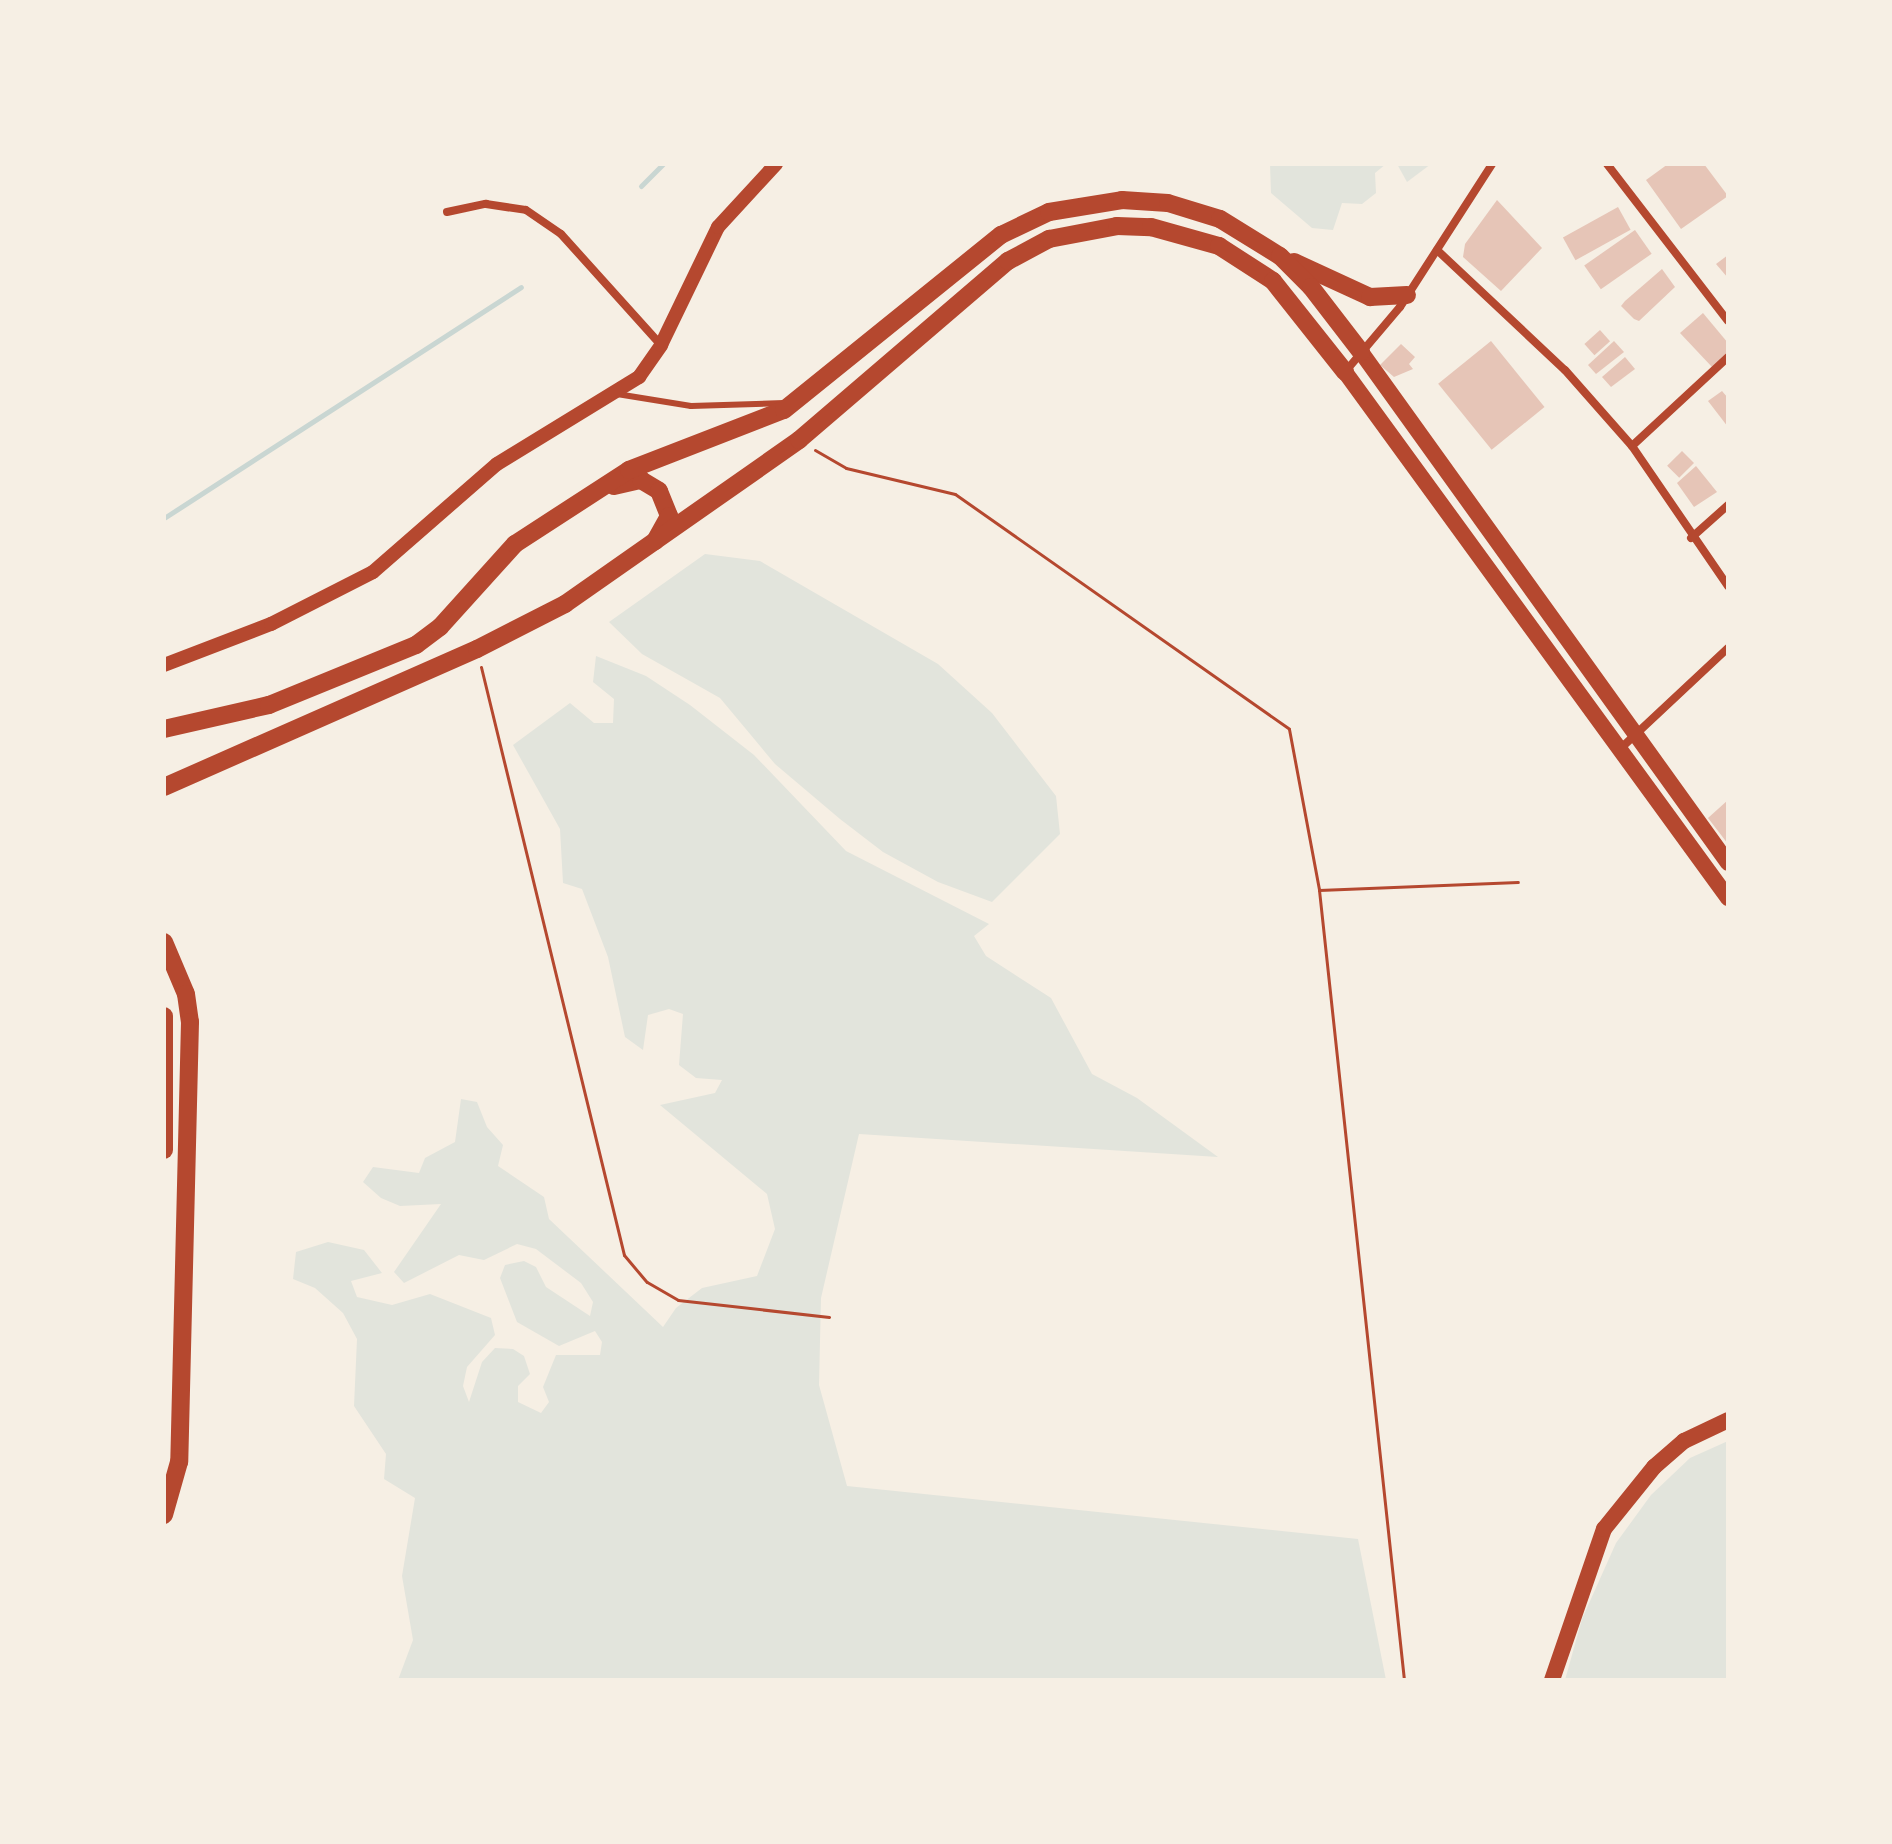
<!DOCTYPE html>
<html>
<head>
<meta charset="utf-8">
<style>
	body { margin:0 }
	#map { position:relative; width:1892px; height:1844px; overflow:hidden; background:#f6efe4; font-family:"Public Sans",sans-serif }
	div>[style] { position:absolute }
	.green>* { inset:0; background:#e2e4dc }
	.stream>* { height:5px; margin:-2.5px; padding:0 2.5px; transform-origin:2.5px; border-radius:2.5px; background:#c9d6d2 }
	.building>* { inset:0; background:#e6c5b7; transform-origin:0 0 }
	.path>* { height:3px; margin:-1.5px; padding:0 1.5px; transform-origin:1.5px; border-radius:1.5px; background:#b5482f }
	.service>* { height:6px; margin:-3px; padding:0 3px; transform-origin:3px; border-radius:3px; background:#b5482f }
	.minor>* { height:8px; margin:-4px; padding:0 4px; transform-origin:4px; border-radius:4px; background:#b5482f }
	.tertiary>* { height:14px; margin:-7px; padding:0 7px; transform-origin:7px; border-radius:7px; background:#b5482f }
	.secondary>* { height:16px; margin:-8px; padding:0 8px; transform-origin:8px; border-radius:8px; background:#b5482f }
	.primary>* { height:18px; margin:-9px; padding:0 9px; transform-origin:9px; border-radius:9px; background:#b5482f }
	span { translate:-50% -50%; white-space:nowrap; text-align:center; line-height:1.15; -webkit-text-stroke:7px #f6efe4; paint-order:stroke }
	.frame { position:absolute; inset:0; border:166px solid #f6efe4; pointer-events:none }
</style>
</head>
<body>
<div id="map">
	<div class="green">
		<i style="clip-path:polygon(1270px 164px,1386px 164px,1375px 173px,1376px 193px,1362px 204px,1342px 203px,1333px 230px,1312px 228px,1271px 193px)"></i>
		<i style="clip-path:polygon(1397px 164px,1431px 164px,1407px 182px)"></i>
		<i style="clip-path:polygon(705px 554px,760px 561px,938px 664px,992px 713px,1056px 796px,1060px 834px,992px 902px,938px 882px,883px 852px,840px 819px,775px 764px,720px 698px,642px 654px,609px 622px)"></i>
		<i style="clip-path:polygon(596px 656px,646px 676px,690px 705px,754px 755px,846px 851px,989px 924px,974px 936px,986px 956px,1051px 998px,1092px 1074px,1137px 1098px,1218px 1157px,859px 1134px,821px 1298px,819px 1385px,847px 1486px,1358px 1539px,1386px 1680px,398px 1680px,413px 1640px,402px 1576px,415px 1498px,384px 1479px,386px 1454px,354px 1406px,357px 1339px,343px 1313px,315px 1288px,293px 1279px,296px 1252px,328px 1242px,364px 1250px,382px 1273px,351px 1281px,357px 1297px,392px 1305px,430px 1294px,491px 1318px,495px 1335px,467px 1367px,463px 1386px,469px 1402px,482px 1362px,495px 1348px,513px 1349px,524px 1356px,530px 1374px,518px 1386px,518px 1402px,541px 1413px,549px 1402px,543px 1387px,556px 1355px,600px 1355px,602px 1342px,595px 1331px,559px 1346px,517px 1322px,500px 1278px,505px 1265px,524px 1261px,536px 1267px,546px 1287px,590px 1316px,593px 1302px,581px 1283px,536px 1249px,517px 1244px,484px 1260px,459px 1255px,404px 1283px,394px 1272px,441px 1204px,400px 1206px,381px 1198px,363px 1182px,373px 1167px,419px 1173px,425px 1158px,455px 1142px,461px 1099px,477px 1102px,487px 1127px,503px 1145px,498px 1166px,544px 1197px,549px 1219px,663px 1327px,676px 1308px,702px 1288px,757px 1276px,775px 1229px,767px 1194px,660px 1105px,715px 1093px,722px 1080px,696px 1078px,679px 1065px,683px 1014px,669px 1009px,648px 1015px,643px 1050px,625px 1037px,608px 957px,582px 889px,563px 883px,560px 829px,513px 745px,570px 703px,594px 723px,613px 723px,614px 699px,593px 682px)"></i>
		<i style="clip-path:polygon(1728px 1441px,1728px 1680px,1565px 1680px,1582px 1619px,1616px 1543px,1651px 1495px,1690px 1458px)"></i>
	</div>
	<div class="stream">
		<i style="left:641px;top:186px;width:31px;rotate:-45deg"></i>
		<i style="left:164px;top:518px;width:425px;rotate:-32.9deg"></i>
	</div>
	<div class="building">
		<i style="clip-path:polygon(1668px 164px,1704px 164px,1728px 196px,1681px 229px,1646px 180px)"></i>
		<i style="clip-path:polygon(1497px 200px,1542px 248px,1501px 291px,1463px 257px,1465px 244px)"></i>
		<i style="left:1618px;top:207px;width:26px;height:63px;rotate:61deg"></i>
		<i style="left:1635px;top:230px;width:29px;height:62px;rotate:55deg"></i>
		<i style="clip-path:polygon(1728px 255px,1728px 278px,1716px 264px)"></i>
		<i style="clip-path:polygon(1662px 269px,1675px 287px,1639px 321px,1634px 319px,1621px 306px,1625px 301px)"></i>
		<i style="clip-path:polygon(1703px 313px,1728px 343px,1728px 353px,1712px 367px,1680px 333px)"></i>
		<i style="left:1600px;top:330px;width:15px;height:21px;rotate:48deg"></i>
		<i style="left:1491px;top:341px;width:85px;height:68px;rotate:51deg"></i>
		<i style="clip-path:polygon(1614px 341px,1624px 352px,1596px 374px,1588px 365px)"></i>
		<i style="clip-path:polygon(1401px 344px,1415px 357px,1409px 364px,1413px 369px,1394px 377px,1380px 365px)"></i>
		<i style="clip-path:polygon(1625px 357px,1635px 369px,1611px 387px,1602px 377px)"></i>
		<i style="clip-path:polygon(1722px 391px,1728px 398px,1728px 427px,1708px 401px)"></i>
		<i style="left:1682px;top:451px;width:17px;height:21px;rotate:45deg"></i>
		<i style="clip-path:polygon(1696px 466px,1717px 492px,1694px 507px,1677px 483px)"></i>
		<i style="clip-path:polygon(1728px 800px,1728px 844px,1708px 818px)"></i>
	</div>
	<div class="path">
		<i style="left:815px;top:450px;width:36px;rotate:30deg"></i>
		<i style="left:846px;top:468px;width:112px;rotate:13.4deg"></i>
		<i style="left:955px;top:494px;width:408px;rotate:35.1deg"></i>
		<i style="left:1289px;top:729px;width:164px;rotate:79.4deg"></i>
		<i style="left:481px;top:667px;width:605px;rotate:76.33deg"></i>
		<i style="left:624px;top:1255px;width:35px;rotate:50deg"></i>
		<i style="left:647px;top:1282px;width:36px;rotate:30deg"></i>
		<i style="left:678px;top:1300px;width:152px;rotate:6.4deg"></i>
		<i style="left:1404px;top:1680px;width:795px;rotate:-96.14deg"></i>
		<i style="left:1319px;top:890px;width:199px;rotate:-2.3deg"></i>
	</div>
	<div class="service">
		<i style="left:617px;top:394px;width:75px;rotate:9.2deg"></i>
		<i style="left:691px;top:406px;width:93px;rotate:-1.8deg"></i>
	</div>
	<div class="minor">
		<i style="left:1607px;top:164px;width:198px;rotate:52.4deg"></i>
		<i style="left:447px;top:212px;width:40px;rotate:-12deg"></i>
		<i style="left:486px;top:204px;width:40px;rotate:8.5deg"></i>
		<i style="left:526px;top:210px;width:42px;rotate:34.4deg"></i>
		<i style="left:561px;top:234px;width:149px;rotate:48deg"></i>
		<i style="left:1437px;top:250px;width:175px;rotate:43.2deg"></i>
		<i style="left:1565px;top:370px;width:101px;rotate:48.6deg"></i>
		<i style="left:1632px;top:446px;width:170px;rotate:55.6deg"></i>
		<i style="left:1345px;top:372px;width:85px;rotate:-49.8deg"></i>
		<i style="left:1400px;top:307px;width:170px;rotate:-57.2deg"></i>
		<i style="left:1632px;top:446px;width:131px;rotate:-42.8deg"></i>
		<i style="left:1691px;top:538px;width:50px;rotate:-41.7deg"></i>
		<i style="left:1620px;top:749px;width:148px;rotate:-43.1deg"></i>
	</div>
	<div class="tertiary">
		<i style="left:164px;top:665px;width:115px;rotate:-21deg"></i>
		<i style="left:271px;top:624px;width:114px;rotate:-27deg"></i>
		<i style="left:373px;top:572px;width:164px;rotate:-41.1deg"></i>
		<i style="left:497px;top:464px;width:167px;rotate:-31.5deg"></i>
		<i style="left:639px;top:377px;width:39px;rotate:-55deg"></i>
		<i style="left:661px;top:345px;width:131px;rotate:-64.2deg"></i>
		<i style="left:718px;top:227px;width:86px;rotate:-47.4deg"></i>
	</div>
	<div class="secondary">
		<i style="left:1361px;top:352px;width:629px;rotate:54.31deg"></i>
		<i style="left:1345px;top:372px;width:651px;rotate:53.94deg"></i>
		<i style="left:1552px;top:1680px;width:160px;rotate:-71deg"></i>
		<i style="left:1604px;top:1529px;width:80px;rotate:-51.1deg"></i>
		<i style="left:1654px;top:1467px;width:40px;rotate:-41deg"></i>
		<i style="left:1684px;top:1441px;width:49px;rotate:-25.5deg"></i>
	</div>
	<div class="primary">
		<i style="left:1294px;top:262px;width:84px;rotate:24.7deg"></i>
		<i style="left:1370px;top:297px;width:37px;rotate:-3deg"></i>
		<i style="left:614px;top:486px;width:28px;rotate:-13deg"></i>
		<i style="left:641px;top:480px;width:21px;rotate:31deg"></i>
		<i style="left:659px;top:491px;width:27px;rotate:68deg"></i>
		<i style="left:669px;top:516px;width:29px;rotate:119deg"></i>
		<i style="left:164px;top:729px;width:108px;rotate:-12.9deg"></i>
		<i style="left:269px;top:705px;width:159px;rotate:-22.2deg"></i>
		<i style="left:416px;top:645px;width:30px;rotate:-37deg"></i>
		<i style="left:440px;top:627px;width:112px;rotate:-47.9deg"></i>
		<i style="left:515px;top:544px;width:136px;rotate:-33deg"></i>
		<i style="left:629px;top:470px;width:166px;rotate:-21.2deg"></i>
		<i style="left:784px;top:410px;width:279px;rotate:-38.9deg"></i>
		<i style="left:1001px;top:235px;width:53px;rotate:-25.6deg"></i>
		<i style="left:1049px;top:212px;width:74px;rotate:-9.3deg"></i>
		<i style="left:1122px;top:200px;width:46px;rotate:3.7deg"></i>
		<i style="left:1168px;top:203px;width:54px;rotate:17.1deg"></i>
		<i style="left:1220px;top:219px;width:70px;rotate:31.7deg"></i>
		<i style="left:1280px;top:256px;width:44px;rotate:45deg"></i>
		<i style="left:1311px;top:287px;width:82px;rotate:52.4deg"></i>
		<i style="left:164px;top:787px;width:342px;rotate:-23.8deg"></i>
		<i style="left:477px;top:649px;width:99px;rotate:-27.1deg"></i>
		<i style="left:565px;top:604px;width:286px;rotate:-35deg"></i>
		<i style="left:799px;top:440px;width:275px;rotate:-40.6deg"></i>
		<i style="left:1008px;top:261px;width:47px;rotate:-28.2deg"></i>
		<i style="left:1049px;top:239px;width:69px;rotate:-10.8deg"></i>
		<i style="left:1117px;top:226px;width:34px;rotate:2deg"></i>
		<i style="left:1151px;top:227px;width:71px;rotate:15.6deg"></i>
		<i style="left:1219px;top:246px;width:64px;rotate:32.9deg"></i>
		<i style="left:1273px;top:281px;width:116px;rotate:51.6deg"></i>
		<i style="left:164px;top:942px;width:56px;rotate:67.1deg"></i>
		<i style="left:186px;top:994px;width:28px;rotate:82deg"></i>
		<i style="left:190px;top:1022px;width:440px;rotate:91.4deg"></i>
		<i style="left:179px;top:1462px;width:55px;rotate:105.8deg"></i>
		<i style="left:164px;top:1016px;width:134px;rotate:90deg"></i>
	</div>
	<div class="frame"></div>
</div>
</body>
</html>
